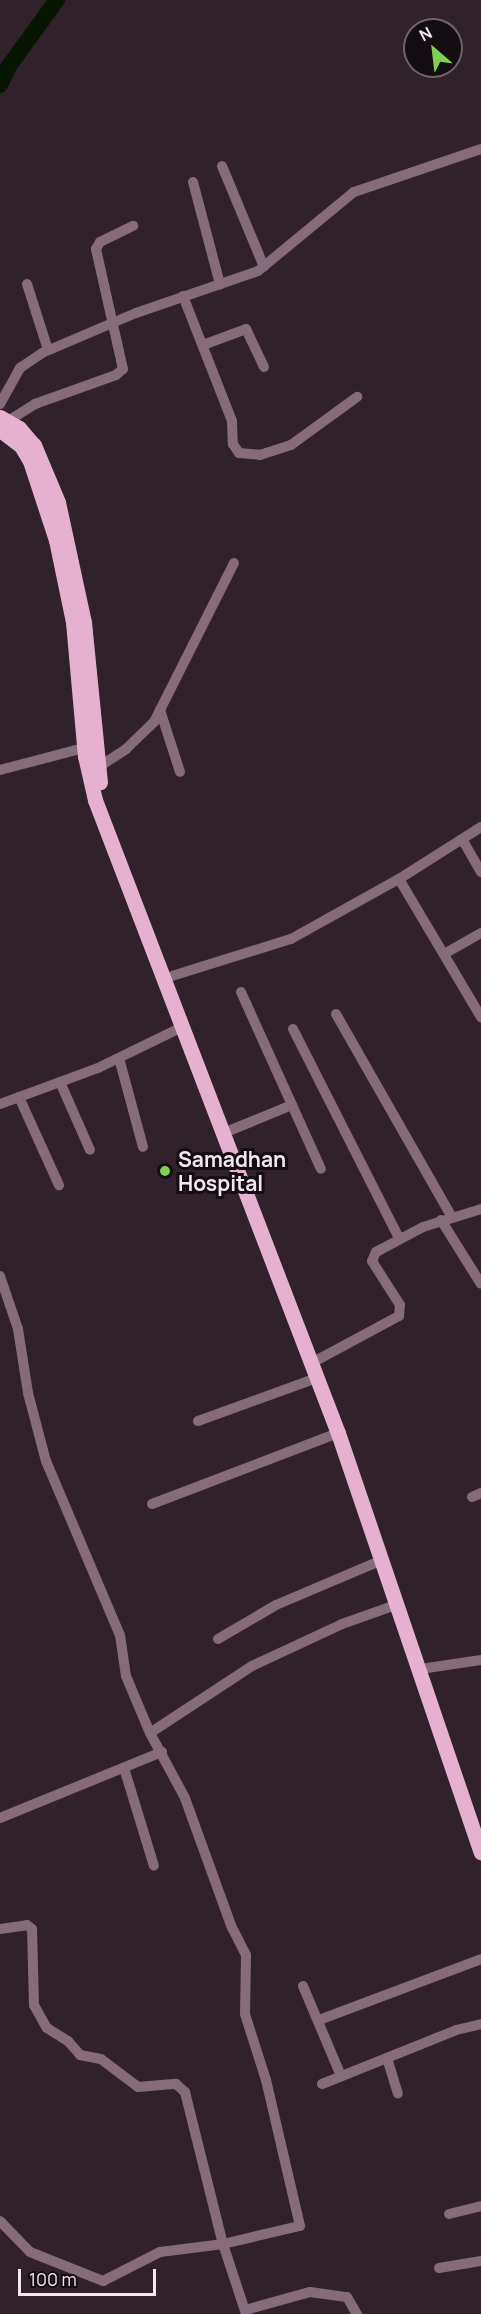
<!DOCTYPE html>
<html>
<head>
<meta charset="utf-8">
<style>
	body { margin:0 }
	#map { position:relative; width:481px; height:2314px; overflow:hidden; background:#31212a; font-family:Manrope,sans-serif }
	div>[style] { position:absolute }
	.river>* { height:16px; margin:-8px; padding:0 8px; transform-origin:8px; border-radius:8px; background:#061600 }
	.minor>* { height:10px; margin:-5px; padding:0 5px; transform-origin:5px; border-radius:5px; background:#866c7a }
	.primary>* { height:15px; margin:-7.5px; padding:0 7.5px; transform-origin:7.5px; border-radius:7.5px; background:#e6b0cf }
	.dots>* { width:16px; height:16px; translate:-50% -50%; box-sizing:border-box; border:3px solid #140d11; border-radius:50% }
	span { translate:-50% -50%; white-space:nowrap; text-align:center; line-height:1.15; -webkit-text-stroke:6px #140d11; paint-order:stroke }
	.poi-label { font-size:21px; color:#f4e8ef; font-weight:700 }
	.left { translate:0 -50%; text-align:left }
	.north { position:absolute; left:403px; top:18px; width:60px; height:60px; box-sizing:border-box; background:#140d11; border:2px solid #6e656a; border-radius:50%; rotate:332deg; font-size:16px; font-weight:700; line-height:24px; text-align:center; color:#f4e8ef }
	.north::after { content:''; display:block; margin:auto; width:21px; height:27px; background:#7fd052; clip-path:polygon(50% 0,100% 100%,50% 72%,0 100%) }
	.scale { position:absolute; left:18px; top:2269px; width:138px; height:27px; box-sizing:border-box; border:3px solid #f4e8ef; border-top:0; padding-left:8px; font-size:18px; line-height:21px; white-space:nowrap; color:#f4e8ef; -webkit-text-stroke:4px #140d11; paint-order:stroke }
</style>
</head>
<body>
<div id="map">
	<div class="river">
		<i style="left:0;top:85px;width:21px;rotate:-65deg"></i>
		<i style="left:9px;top:66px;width:82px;rotate:-54deg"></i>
	</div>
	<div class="minor">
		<i style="left:222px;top:166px;width:109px;rotate:67.4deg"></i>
		<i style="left:193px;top:182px;width:106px;rotate:75.2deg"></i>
		<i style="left:27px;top:284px;width:69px;rotate:72.3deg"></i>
		<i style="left:183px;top:296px;width:134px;rotate:68.6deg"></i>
		<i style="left:232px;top:421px;width:23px;rotate:88deg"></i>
		<i style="left:233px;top:444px;width:11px;rotate:56deg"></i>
		<i style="left:239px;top:453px;width:21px;rotate:5deg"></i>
		<i style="left:260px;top:455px;width:33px;rotate:-18deg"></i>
		<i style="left:291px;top:445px;width:82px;rotate:-36deg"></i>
		<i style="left:203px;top:345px;width:46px;rotate:-20.4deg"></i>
		<i style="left:246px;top:329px;width:42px;rotate:64.7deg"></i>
		<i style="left:0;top:404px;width:41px;rotate:-60.9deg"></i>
		<i style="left:20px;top:368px;width:27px;rotate:-34deg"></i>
		<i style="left:42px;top:353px;width:102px;rotate:-23.1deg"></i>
		<i style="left:136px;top:313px;width:129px;rotate:-19deg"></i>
		<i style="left:258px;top:271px;width:124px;rotate:-39.5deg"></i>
		<i style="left:354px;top:192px;width:134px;rotate:-18.7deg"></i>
		<i style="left:8px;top:421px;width:32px;rotate:-32deg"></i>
		<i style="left:35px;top:404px;width:86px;rotate:-19.7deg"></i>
		<i style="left:116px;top:375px;width:9px;rotate:-41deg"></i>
		<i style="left:123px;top:369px;width:123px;rotate:-102.7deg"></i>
		<i style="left:96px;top:249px;width:8px;rotate:-60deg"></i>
		<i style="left:100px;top:242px;width:37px;rotate:-26deg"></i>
		<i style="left:160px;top:710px;width:65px;rotate:72.1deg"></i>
		<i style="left:97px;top:768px;width:35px;rotate:-33deg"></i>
		<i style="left:126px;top:749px;width:39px;rotate:-44deg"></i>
		<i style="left:154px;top:722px;width:178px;rotate:-63.3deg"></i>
		<i style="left:0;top:770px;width:87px;rotate:-14.7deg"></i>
		<i style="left:462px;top:839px;width:38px;rotate:60deg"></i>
		<i style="left:399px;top:879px;width:161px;rotate:59.3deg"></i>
		<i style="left:444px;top:954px;width:43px;rotate:-29.6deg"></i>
		<i style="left:172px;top:976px;width:125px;rotate:-17.3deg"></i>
		<i style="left:291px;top:939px;width:124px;rotate:-29.1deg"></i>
		<i style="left:399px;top:879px;width:97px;rotate:-32.4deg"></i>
		<i style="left:241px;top:992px;width:194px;rotate:65.7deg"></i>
		<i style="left:336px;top:1014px;width:232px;rotate:60.3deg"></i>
		<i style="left:293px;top:1029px;width:234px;rotate:63.1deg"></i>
		<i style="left:119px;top:1058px;width:92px;rotate:74.9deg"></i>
		<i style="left:60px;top:1082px;width:74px;rotate:66.2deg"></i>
		<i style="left:19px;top:1097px;width:97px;rotate:65.6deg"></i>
		<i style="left:0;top:1104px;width:104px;rotate:-20.2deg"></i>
		<i style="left:98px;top:1068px;width:93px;rotate:-26deg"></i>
		<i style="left:231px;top:1130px;width:66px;rotate:-22.3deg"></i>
		<i style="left:441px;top:1220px;width:75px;rotate:58deg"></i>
		<i style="left:0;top:1276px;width:56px;rotate:71.2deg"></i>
		<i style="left:18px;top:1329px;width:65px;rotate:81.1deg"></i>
		<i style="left:28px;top:1393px;width:70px;rotate:75.2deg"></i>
		<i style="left:46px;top:1461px;width:189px;rotate:67deg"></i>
		<i style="left:120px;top:1635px;width:41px;rotate:81.7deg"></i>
		<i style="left:126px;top:1676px;width:62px;rotate:67.2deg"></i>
		<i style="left:319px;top:1359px;width:91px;rotate:-28.3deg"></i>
		<i style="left:399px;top:1316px;width:11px;rotate:-85deg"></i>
		<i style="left:400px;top:1305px;width:52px;rotate:-122.5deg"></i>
		<i style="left:372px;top:1261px;width:10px;rotate:-66deg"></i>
		<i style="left:376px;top:1252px;width:53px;rotate:-28deg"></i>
		<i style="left:423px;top:1227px;width:61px;rotate:-17.2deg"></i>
		<i style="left:198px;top:1421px;width:127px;rotate:-19.9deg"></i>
		<i style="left:472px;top:1497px;width:10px;rotate:-24deg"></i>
		<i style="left:152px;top:1504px;width:199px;rotate:-20.9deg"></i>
		<i style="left:218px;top:1639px;width:67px;rotate:-30.4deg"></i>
		<i style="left:276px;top:1605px;width:115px;rotate:-23deg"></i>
		<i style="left:427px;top:1668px;width:55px;rotate:-8.4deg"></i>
		<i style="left:124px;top:1768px;width:102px;rotate:73deg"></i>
		<i style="left:0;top:1818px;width:175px;rotate:-22.2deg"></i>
		<i style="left:0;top:1929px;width:27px;rotate:-8deg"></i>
		<i style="left:27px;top:1925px;width:6px;rotate:39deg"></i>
		<i style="left:32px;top:1929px;width:76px;rotate:88.5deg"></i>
		<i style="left:34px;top:2005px;width:26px;rotate:61deg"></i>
		<i style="left:47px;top:2028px;width:25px;rotate:32deg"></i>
		<i style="left:68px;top:2041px;width:18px;rotate:49deg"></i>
		<i style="left:80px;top:2055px;width:21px;rotate:11deg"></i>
		<i style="left:101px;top:2059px;width:46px;rotate:37.1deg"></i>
		<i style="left:138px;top:2087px;width:38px;rotate:-5deg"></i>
		<i style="left:176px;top:2084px;width:12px;rotate:42deg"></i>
		<i style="left:185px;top:2092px;width:157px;rotate:76deg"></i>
		<i style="left:223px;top:2244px;width:74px;rotate:71.8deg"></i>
		<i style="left:303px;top:1986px;width:98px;rotate:67.1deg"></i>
		<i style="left:319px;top:2020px;width:173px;rotate:-20.6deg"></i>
		<i style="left:387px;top:2058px;width:37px;rotate:73deg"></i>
		<i style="left:322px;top:2084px;width:144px;rotate:-21.9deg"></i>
		<i style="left:456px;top:2030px;width:26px;rotate:-13deg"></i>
		<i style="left:449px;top:2214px;width:33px;rotate:-14deg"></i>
		<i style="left:0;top:2221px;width:43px;rotate:45.9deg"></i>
		<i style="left:30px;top:2252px;width:79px;rotate:21.7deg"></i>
		<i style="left:103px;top:2281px;width:64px;rotate:-27deg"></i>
		<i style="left:160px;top:2252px;width:64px;rotate:-7.2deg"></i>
		<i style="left:223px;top:2244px;width:79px;rotate:-13.2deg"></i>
		<i style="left:300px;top:2226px;width:150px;rotate:-103.1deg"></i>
		<i style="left:266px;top:2080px;width:69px;rotate:-107.7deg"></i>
		<i style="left:245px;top:2014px;width:59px;rotate:-89deg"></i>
		<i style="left:246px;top:1955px;width:30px;rotate:-117deg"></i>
		<i style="left:232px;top:1928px;width:138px;rotate:-109.9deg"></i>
		<i style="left:185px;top:1798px;width:74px;rotate:-118.3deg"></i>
		<i style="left:150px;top:1733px;width:122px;rotate:-33.3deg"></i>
		<i style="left:252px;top:1666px;width:99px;rotate:-25deg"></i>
		<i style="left:342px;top:1624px;width:57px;rotate:-19.4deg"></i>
		<i style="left:439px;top:2268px;width:43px;rotate:-9.5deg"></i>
		<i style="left:245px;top:2310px;width:67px;rotate:-15.5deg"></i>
		<i style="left:310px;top:2292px;width:37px;rotate:8deg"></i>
		<i style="left:347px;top:2297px;width:20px;rotate:60deg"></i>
	</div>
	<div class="primary">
		<i style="left:0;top:417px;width:22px;rotate:30deg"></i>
		<i style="left:19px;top:428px;width:23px;rotate:49deg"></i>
		<i style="left:34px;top:445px;width:62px;rotate:67.2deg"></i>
		<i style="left:58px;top:502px;width:123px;rotate:77.8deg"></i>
		<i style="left:84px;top:622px;width:161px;rotate:84.3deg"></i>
		<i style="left:0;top:430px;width:26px;rotate:37deg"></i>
		<i style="left:21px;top:446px;width:17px;rotate:59deg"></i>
		<i style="left:30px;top:461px;width:83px;rotate:71.8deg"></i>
		<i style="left:56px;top:540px;width:84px;rotate:78.3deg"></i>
		<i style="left:73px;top:622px;width:135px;rotate:84.9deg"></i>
		<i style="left:85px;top:756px;width:45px;rotate:77.2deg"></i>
		<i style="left:95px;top:800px;width:678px;rotate:69deg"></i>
		<i style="left:338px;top:1433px;width:443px;rotate:71.2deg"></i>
	</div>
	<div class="dots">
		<i style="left:165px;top:1171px;background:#7fd052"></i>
	</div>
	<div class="poi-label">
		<span class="left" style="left:178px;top:1171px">Samadhan<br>Hospital</span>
	</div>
	<div class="north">N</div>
	<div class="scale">100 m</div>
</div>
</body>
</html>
